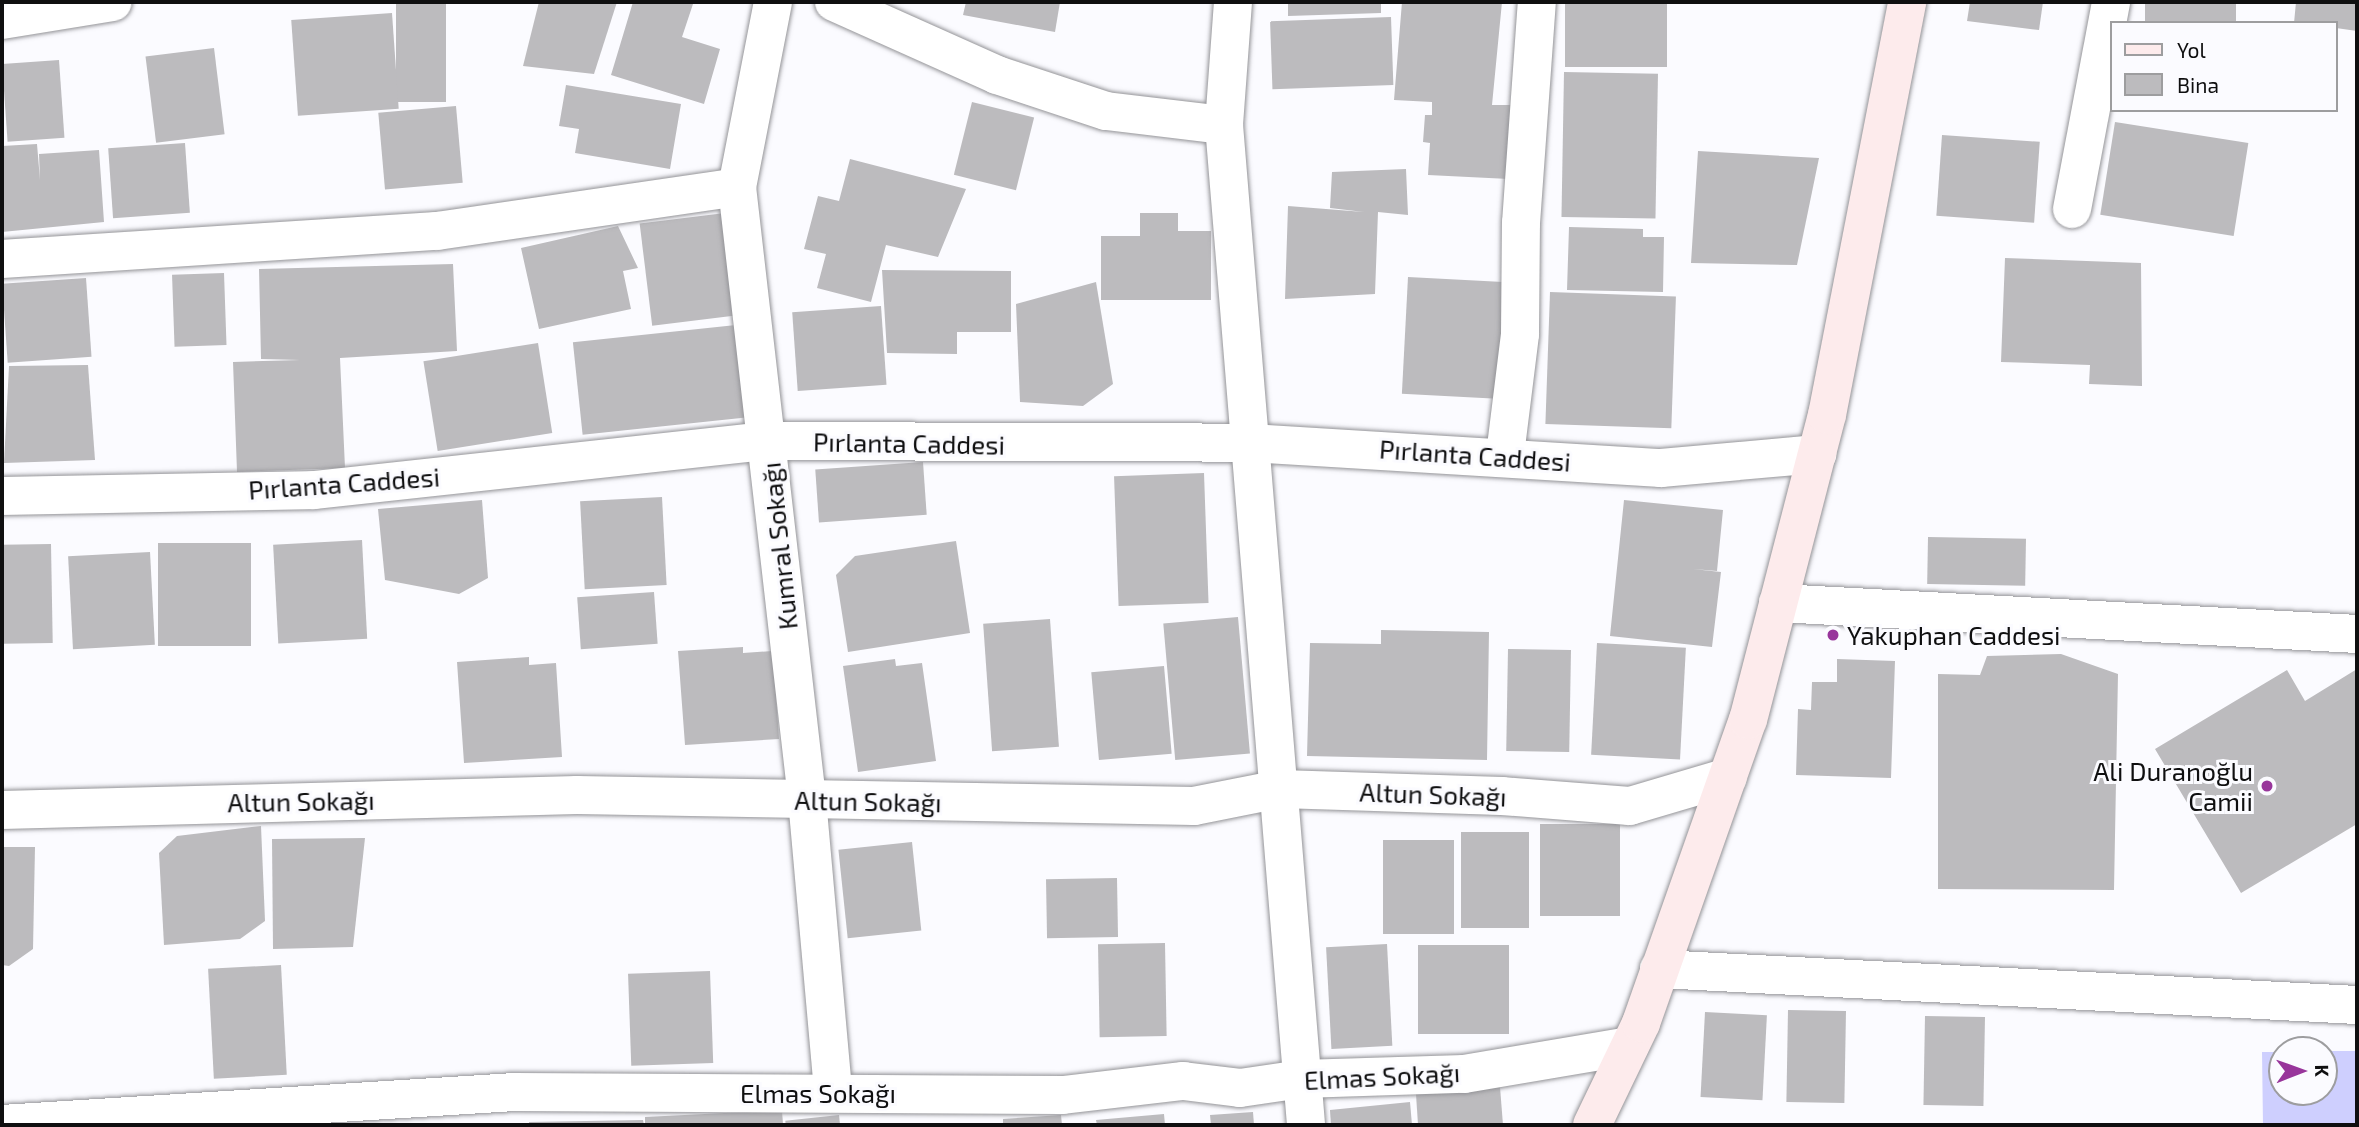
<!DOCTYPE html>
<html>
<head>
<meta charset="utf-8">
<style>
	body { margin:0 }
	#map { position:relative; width:2359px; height:1127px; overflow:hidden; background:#fbfbff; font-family:"Exo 2",sans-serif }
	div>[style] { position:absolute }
	.green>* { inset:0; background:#cecffe }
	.building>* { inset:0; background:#bcbbbe; transform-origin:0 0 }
	.roads { filter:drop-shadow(0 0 2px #949498) drop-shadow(0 0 2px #949498) }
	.street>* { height:38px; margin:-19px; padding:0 19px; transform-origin:19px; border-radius:19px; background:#fff }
	.secondary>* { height:38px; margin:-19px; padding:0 19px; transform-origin:19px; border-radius:19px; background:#fdebec }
	.dots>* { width:19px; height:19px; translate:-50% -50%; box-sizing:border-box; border:4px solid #fbfbff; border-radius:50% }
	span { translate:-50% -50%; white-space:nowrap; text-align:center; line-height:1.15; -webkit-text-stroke:6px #fbfbff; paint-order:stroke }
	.street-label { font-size:26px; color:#0f0f10 }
	.poi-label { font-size:26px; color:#0f0f10 }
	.left { translate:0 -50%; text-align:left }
	.right { translate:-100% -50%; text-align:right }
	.frame { position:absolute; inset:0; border:4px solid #0f0f10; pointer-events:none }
	.legend { position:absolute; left:2110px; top:21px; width:228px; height:91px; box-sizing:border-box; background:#fbfbff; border:2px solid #9d9d9f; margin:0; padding:9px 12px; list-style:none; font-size:21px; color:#0f0f10 }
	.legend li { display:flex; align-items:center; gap:14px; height:35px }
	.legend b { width:35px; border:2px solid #9d9d9f }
	.north { position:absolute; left:2268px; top:1036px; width:70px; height:70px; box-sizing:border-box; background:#fbfbff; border:2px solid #9d9d9f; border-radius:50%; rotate:89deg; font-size:19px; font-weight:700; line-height:28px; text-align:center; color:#0f0f10 }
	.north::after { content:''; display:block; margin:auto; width:24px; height:32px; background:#98359b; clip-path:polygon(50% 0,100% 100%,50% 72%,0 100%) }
</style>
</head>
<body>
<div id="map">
	<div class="green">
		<i style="clip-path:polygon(2324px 1051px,2357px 1051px,2357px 1125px,2263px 1125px,2262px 1052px,2282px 1052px,2282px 1092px,2324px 1092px)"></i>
	</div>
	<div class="building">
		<i style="left:396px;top:2px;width:50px;height:100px"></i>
		<i style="clip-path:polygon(539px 2px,617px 2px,594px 74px,523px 66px)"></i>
		<i style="clip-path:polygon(633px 2px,693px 4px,682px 37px,720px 49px,704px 104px,611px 75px)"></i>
		<i style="clip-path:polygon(966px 2px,1060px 2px,1055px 32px,963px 15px)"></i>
		<i style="clip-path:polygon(1288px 2px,1381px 2px,1381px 13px,1288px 16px)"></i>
		<i style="clip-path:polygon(1402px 2px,1502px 2px,1492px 105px,1516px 105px,1509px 179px,1428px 175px,1430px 143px,1423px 142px,1425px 115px,1432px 115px,1432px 102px,1394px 100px)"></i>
		<i style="left:1565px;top:2px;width:102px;height:65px"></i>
		<i style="clip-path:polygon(1970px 2px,2043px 2px,2039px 30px,1967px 21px)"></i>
		<i style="left:2145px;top:2px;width:91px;height:21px"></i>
		<i style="clip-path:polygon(2296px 2px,2357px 2px,2357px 31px,2336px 28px,2336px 23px,2294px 23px)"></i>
		<i style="left:392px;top:13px;width:96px;height:101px;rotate:86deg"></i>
		<i style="left:1391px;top:17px;width:68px;height:121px;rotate:88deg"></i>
		<i style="left:214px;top:48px;width:87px;height:69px;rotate:83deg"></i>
		<i style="left:59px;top:60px;width:78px;height:57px;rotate:86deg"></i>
		<i style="left:1564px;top:72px;width:94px;height:145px;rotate:1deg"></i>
		<i style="clip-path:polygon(566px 85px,681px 104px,670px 169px,575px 153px,579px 129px,559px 126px)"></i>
		<i style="left:972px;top:102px;width:64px;height:75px;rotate:14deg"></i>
		<i style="left:456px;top:106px;width:77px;height:78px;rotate:85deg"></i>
		<i style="left:2115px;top:122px;width:135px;height:94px;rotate:9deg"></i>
		<i style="left:1942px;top:135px;width:98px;height:81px;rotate:4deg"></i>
		<i style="left:185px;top:143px;width:70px;height:77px;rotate:86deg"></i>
		<i style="clip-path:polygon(37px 144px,40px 180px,39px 154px,99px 150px,104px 222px,2px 232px,2px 146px)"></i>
		<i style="clip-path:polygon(1698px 151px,1819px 158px,1797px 265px,1691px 263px)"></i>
		<i style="clip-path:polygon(850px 159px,966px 189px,938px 257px,886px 245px,871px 302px,817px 288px,826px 254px,804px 249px,818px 196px,839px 201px)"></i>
		<i style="clip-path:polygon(1406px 169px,1408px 215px,1378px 212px,1375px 294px,1285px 299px,1288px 206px,1364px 212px,1330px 208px,1332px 172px)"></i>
		<i style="left:725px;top:213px;width:103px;height:86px;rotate:83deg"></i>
		<i style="clip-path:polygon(1140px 213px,1178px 213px,1178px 231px,1211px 231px,1211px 300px,1101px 300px,1101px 236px,1140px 236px)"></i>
		<i style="clip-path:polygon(618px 226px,638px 268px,623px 271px,631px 309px,539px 329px,521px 248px)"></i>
		<i style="clip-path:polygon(1569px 227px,1643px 229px,1643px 237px,1664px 237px,1663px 292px,1567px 290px)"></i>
		<i style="clip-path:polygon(2005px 258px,2141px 263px,2142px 386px,2089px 384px,2090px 365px,2001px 362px)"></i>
		<i style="clip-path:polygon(453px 264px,457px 351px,340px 358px,345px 468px,237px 472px,233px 362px,300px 360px,261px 359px,259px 269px)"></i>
		<i style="clip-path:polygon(882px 270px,1011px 271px,1011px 332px,957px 332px,957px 354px,887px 353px)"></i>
		<i style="left:224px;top:273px;width:72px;height:52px;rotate:88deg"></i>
		<i style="left:1408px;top:277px;width:100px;height:117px;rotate:3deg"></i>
		<i style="left:86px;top:278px;width:79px;height:84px;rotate:86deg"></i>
		<i style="clip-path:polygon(1096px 282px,1113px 384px,1083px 406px,1020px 402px,1016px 304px)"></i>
		<i style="left:1550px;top:292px;width:126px;height:132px;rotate:2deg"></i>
		<i style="left:881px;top:306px;width:79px;height:89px;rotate:86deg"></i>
		<i style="left:736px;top:325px;width:93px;height:164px;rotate:84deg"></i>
		<i style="left:538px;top:343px;width:91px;height:116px;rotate:81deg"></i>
		<i style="clip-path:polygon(88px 365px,95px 460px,4px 463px,9px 366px)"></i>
		<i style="left:923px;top:462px;width:53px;height:108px;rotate:86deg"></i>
		<i style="left:1204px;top:473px;width:130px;height:90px;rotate:88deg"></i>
		<i style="left:662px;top:497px;width:88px;height:82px;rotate:87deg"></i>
		<i style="clip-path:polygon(482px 500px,488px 578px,459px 594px,385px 580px,378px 509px)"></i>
		<i style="clip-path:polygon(1624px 500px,1723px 510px,1717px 571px,1693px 569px,1721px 572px,1712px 647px,1610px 636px)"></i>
		<i style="left:1928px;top:537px;width:98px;height:47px;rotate:1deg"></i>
		<i style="left:362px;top:540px;width:99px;height:89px;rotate:87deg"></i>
		<i style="clip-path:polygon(956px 541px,970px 633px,848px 652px,836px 575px,855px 556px)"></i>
		<i style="left:158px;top:543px;width:93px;height:103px"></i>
		<i style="left:51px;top:544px;width:99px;height:49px;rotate:89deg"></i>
		<i style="left:150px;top:552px;width:93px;height:82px;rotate:87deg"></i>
		<i style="left:654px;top:592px;width:52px;height:77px;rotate:86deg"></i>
		<i style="left:1238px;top:617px;width:137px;height:75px;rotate:85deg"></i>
		<i style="left:1050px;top:619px;width:128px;height:67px;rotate:86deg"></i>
		<i style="clip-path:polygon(1381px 630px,1489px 632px,1487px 760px,1307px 756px,1310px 643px,1381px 644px)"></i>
		<i style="left:1597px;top:643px;width:89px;height:112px;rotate:3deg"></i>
		<i style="clip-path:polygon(743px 647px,743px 653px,773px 651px,779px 739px,685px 745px,678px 651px)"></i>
		<i style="left:1508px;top:649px;width:63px;height:102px;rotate:1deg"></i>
		<i style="clip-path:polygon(2061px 654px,2118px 674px,2114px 890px,1938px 889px,1938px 674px,1980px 675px,1987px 656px)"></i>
		<i style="clip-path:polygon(529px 657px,529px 665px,556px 663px,562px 757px,464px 763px,457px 662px)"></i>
		<i style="clip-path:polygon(895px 659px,896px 666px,922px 663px,936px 761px,858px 772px,843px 666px)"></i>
		<i style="clip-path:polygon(1837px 659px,1895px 661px,1891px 778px,1796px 775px,1798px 709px,1811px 710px,1812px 682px,1837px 682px)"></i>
		<i style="left:1164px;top:666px;width:88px;height:73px;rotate:85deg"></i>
		<i style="clip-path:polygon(2357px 669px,2357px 824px,2241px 893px,2155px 749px,2287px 670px,2305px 701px)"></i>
		<i style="left:1540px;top:824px;width:80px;height:92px"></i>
		<i style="clip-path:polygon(261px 826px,265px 921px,240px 939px,164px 945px,159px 853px,177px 836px)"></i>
		<i style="left:1461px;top:832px;width:68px;height:96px"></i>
		<i style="clip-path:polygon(365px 838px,353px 947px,273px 949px,272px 839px)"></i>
		<i style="left:1383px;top:840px;width:71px;height:94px"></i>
		<i style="left:912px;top:842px;width:89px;height:74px;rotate:84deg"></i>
		<i style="clip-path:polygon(2px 847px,35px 847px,33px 949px,9px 966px,2px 965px)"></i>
		<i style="left:1117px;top:878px;width:59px;height:71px;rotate:89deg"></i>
		<i style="left:1165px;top:943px;width:93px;height:67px;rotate:89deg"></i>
		<i style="left:1387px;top:944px;width:102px;height:61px;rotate:87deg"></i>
		<i style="left:1509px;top:945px;width:89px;height:91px;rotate:90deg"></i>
		<i style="left:281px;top:965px;width:110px;height:73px;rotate:87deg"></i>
		<i style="left:710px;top:971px;width:92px;height:82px;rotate:88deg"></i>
		<i style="left:1788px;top:1010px;width:58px;height:92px;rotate:1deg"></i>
		<i style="left:1705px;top:1012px;width:62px;height:85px;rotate:3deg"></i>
		<i style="left:1925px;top:1016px;width:60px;height:89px;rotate:1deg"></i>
		<i style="clip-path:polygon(1500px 1087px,1503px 1125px,1418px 1125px,1416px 1094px)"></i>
		<i style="clip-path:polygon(1410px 1102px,1412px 1125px,1331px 1125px,1330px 1110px)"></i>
		<i style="clip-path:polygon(782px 1110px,783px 1125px,645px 1125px,645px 1117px)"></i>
		<i style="clip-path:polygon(1253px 1112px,1254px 1125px,1211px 1125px,1210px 1115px)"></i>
		<i style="clip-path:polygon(1164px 1114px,1165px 1125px,1097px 1125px,1096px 1120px)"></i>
		<i style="left:839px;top:1115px;width:10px;height:54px;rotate:84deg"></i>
		<i style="clip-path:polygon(1061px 1115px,1062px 1125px,1003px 1125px,1003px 1119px)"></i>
		<i style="clip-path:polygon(643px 1120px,644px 1125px,529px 1125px,529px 1122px)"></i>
	</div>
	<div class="roads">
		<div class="street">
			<i style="left:773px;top:2px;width:188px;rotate:101deg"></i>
			<i style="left:737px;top:187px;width:616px;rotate:83.47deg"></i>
			<i style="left:807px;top:799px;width:295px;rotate:84.9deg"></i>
			<i style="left:834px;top:2px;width:179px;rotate:24.1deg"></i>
			<i style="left:997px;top:75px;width:115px;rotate:18.3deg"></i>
			<i style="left:1106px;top:111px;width:119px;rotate:6.8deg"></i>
			<i style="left:1233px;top:2px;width:123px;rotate:94.2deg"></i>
			<i style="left:1224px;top:125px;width:1003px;rotate:85.31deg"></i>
			<i style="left:2px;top:20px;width:112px;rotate:-9.2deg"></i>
			<i style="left:2072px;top:209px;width:211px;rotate:-79.3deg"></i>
			<i style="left:2px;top:259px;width:436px;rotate:-3.7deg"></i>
			<i style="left:437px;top:231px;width:303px;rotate:-8.3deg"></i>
			<i style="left:1505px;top:455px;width:122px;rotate:-82.9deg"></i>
			<i style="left:1520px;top:334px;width:111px;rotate:-89.5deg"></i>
			<i style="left:1521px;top:223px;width:222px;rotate:-85.9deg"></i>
			<i style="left:2px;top:496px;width:312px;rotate:-1.1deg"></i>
			<i style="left:314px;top:490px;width:457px;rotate:-6.2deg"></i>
			<i style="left:768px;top:441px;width:482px;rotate:0.2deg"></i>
			<i style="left:1250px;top:443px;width:412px;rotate:3.5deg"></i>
			<i style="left:1661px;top:468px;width:157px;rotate:-5.1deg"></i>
			<i style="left:1778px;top:603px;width:580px;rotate:3.06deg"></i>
			<i style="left:2px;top:810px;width:575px;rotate:-1.49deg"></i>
			<i style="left:577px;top:795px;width:617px;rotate:1.02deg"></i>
			<i style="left:1194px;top:806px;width:88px;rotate:-11.2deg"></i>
			<i style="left:1280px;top:789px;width:222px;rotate:1.8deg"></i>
			<i style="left:1502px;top:796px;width:128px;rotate:4.5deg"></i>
			<i style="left:1630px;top:806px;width:102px;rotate:-16.5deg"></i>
			<i style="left:1659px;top:969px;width:699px;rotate:2.95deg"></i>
			<i style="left:2px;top:1124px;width:514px;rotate:-3.57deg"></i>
			<i style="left:515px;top:1092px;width:548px;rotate:0.31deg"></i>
			<i style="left:1063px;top:1095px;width:121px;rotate:-6.7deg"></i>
			<i style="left:1183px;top:1081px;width:57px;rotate:7deg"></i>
			<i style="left:1240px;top:1088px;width:62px;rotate:-8.4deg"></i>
			<i style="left:1301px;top:1079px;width:163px;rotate:-1.8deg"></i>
			<i style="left:1464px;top:1074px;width:168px;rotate:-9.6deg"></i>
		</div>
		<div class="secondary">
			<i style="left:1592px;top:1125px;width:113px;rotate:-64.3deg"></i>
			<i style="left:1641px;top:1023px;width:321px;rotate:-70.6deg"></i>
			<i style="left:1748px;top:720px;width:315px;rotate:-75.5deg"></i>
			<i style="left:1827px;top:415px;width:421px;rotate:-79deg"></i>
		</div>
	</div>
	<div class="dots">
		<i style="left:1833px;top:635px;background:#98359b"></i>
		<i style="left:2267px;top:786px;background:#98359b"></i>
	</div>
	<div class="street-label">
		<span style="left:909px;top:443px;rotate:1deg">Pırlanta Caddesi</span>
		<span style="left:1475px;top:455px;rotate:4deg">Pırlanta Caddesi</span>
		<span style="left:344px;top:483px;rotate:-4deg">Pırlanta Caddesi</span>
		<span style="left:779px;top:546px;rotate:-96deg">Kumral Sokağı</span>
		<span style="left:1433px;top:794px;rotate:2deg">Altun Sokağı</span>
		<span style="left:301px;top:801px;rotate:-1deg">Altun Sokağı</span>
		<span style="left:868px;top:801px;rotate:1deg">Altun Sokağı</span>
		<span style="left:1382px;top:1076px;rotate:-3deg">Elmas Sokağı</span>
		<span style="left:818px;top:1093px">Elmas Sokağı</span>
	</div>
	<div class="poi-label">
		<span class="left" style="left:1847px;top:635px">Yakuphan Caddesi</span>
		<span class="right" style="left:2253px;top:786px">Ali Duranoğlu<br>Camii</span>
	</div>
	<div class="frame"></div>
	<ul class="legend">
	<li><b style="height:9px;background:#fdebec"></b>Yol</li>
	<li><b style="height:19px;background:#bcbbbe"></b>Bina</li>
	</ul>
	<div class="north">K</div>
</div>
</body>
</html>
